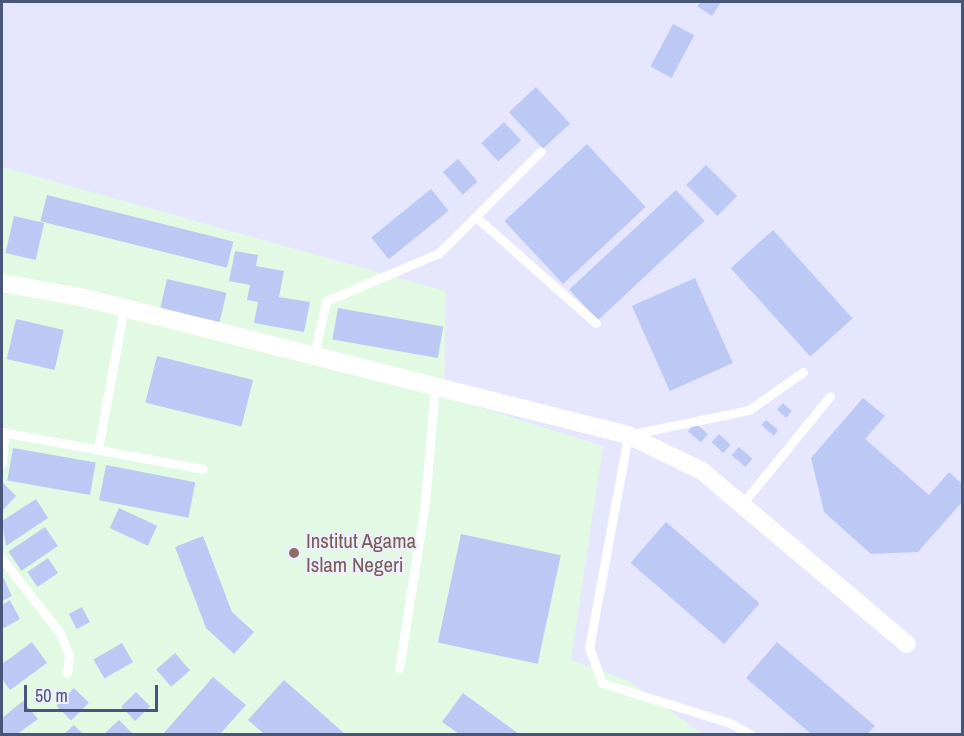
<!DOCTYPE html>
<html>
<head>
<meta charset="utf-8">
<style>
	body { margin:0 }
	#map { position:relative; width:964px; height:736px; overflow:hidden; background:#e6e6fe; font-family:"Archivo Narrow",sans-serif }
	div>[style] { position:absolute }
	.education>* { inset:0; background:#e2fae3 }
	.building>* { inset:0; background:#bcc9f5; transform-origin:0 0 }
	.lane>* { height:9px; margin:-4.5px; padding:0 4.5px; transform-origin:4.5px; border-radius:4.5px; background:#fff }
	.street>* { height:18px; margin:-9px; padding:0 9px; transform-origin:9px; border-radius:9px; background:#fff }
	.dots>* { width:16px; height:16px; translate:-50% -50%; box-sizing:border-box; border:3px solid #eef; border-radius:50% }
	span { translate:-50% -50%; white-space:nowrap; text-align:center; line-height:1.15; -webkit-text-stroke:4.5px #eef; paint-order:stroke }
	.education-label { font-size:21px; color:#785e54 }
	.left { translate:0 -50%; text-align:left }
	.frame { position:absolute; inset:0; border:3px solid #485679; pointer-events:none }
	.scale { position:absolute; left:24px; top:685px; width:134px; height:27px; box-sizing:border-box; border:3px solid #485679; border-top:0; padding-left:8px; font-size:18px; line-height:21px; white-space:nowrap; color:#485679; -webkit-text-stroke:4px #eef; paint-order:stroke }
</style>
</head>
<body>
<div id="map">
	<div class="education">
		<i style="clip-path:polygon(2px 167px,446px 291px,444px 396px,603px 446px,571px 660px,629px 681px,702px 734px,2px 734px)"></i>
	</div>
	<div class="building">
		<i style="clip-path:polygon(701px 2px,721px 2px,712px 16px,697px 6px)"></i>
		<i style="left:673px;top:24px;width:24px;height:48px;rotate:28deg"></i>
		<i style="left:536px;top:87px;width:50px;height:37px;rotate:47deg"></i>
		<i style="left:504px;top:122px;width:25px;height:31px;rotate:47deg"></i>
		<i style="left:587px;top:144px;width:86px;height:113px;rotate:47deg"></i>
		<i style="left:458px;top:159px;width:30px;height:20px;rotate:49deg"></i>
		<i style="left:706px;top:165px;width:44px;height:28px;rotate:45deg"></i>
		<i style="left:431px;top:189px;width:28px;height:77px;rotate:51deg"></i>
		<i style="left:676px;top:190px;width:42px;height:146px;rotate:47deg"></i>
		<i style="left:47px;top:195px;width:192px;height:27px;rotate:14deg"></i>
		<i style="left:14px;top:216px;width:31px;height:38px;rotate:13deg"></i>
		<i style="left:773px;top:230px;width:119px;height:57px;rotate:48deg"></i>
		<i style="clip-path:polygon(235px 251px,258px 255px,256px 266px,284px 271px,279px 297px,310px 302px,304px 332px,254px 323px,258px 302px,247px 300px,250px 285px,229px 281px)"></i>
		<i style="left:695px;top:278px;width:93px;height:69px;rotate:66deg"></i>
		<i style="left:167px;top:279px;width:61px;height:30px;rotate:13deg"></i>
		<i style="left:338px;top:308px;width:107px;height:32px;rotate:10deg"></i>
		<i style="left:16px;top:319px;width:49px;height:41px;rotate:13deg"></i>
		<i style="left:157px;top:356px;width:99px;height:48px;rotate:14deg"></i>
		<i style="clip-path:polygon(863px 398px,885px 416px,865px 439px,929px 495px,949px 472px,962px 484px,962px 502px,918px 552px,871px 554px,824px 512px,811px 458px)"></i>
		<i style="left:783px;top:403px;width:12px;height:9px;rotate:42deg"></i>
		<i style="left:766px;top:420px;width:16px;height:7px;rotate:40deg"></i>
		<i style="left:695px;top:423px;width:17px;height:11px;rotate:40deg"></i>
		<i style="left:719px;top:434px;width:16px;height:11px;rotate:43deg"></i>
		<i style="left:739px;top:447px;width:18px;height:11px;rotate:41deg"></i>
		<i style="left:13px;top:448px;width:84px;height:33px;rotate:10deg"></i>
		<i style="left:106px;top:465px;width:91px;height:36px;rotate:11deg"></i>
		<i style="clip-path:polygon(2px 482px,16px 496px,2px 511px)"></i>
		<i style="clip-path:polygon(36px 499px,48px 518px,6px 546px,2px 521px)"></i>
		<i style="left:119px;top:508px;width:42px;height:22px;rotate:25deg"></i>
		<i style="left:666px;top:522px;width:124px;height:54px;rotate:41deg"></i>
		<i style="left:45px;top:527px;width:23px;height:44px;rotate:56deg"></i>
		<i style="left:461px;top:534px;width:102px;height:111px;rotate:12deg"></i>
		<i style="clip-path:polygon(203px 536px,232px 612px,254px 632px,234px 654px,206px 628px,175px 547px)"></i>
		<i style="left:48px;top:558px;width:18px;height:25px;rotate:56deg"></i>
		<i style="clip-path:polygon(2px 575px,12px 596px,2px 601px)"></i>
		<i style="clip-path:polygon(10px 600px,20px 619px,2px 629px,2px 605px)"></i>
		<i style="left:82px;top:607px;width:17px;height:15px;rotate:62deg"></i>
		<i style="clip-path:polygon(32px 642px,47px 663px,10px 690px,2px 679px,2px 664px)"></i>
		<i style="clip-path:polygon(777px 642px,875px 726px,867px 734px,811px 734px,746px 678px)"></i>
		<i style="left:122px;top:643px;width:22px;height:33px;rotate:60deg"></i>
		<i style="left:175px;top:653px;width:23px;height:25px;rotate:49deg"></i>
		<i style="clip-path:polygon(213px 677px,246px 705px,220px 734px,163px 734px)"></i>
		<i style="clip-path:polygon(284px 680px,345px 734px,264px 734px,248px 720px)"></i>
		<i style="left:74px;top:688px;width:21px;height:25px;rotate:45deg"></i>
		<i style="left:136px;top:692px;width:20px;height:21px;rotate:45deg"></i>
		<i style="clip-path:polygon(463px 693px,519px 734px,459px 734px,442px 722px)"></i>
		<i style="clip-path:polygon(23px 701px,38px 719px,17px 734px,2px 734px,2px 718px)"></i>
		<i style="clip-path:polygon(119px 720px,133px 734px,104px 734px)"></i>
		<i style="clip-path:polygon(74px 725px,83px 734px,64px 734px)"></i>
	</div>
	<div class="lane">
		<i style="left:476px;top:217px;width:160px;rotate:41.5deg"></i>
		<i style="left:314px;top:355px;width:55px;rotate:-77.5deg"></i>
		<i style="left:326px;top:301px;width:123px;rotate:-23deg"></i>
		<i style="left:439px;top:253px;width:144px;rotate:-45deg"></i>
		<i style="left:2px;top:432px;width:204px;rotate:10.4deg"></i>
		<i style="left:98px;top:449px;width:143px;rotate:-79.6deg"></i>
		<i style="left:2px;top:464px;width:32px;rotate:-86deg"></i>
		<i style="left:742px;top:504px;width:139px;rotate:-50.8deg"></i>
		<i style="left:2px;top:559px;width:94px;rotate:51.9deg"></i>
		<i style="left:60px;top:633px;width:24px;rotate:68deg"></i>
		<i style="left:69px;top:655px;width:18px;rotate:96deg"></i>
		<i style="left:399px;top:669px;width:168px;rotate:-81.1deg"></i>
		<i style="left:425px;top:503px;width:118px;rotate:-85.2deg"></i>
		<i style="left:750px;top:734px;width:23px;rotate:-151deg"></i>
		<i style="left:730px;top:723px;width:134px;rotate:-162.6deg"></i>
		<i style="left:602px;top:683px;width:37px;rotate:-110deg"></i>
		<i style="left:589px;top:648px;width:217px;rotate:-79.6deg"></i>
		<i style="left:628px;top:435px;width:124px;rotate:-11.7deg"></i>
		<i style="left:749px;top:410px;width:66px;rotate:-35.1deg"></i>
	</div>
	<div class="street">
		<i style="left:2px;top:283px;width:84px;rotate:10.2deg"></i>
		<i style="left:85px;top:298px;width:560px;rotate:14.16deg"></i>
		<i style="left:628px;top:435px;width:82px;rotate:25.9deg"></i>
		<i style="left:702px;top:471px;width:268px;rotate:40.2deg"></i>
	</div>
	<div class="dots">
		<i style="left:294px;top:553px;background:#8d6e63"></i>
	</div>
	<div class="education-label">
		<span class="left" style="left:306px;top:553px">Institut Agama<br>Islam Negeri</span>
	</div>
	<div class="frame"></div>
	<div class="scale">50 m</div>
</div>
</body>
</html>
